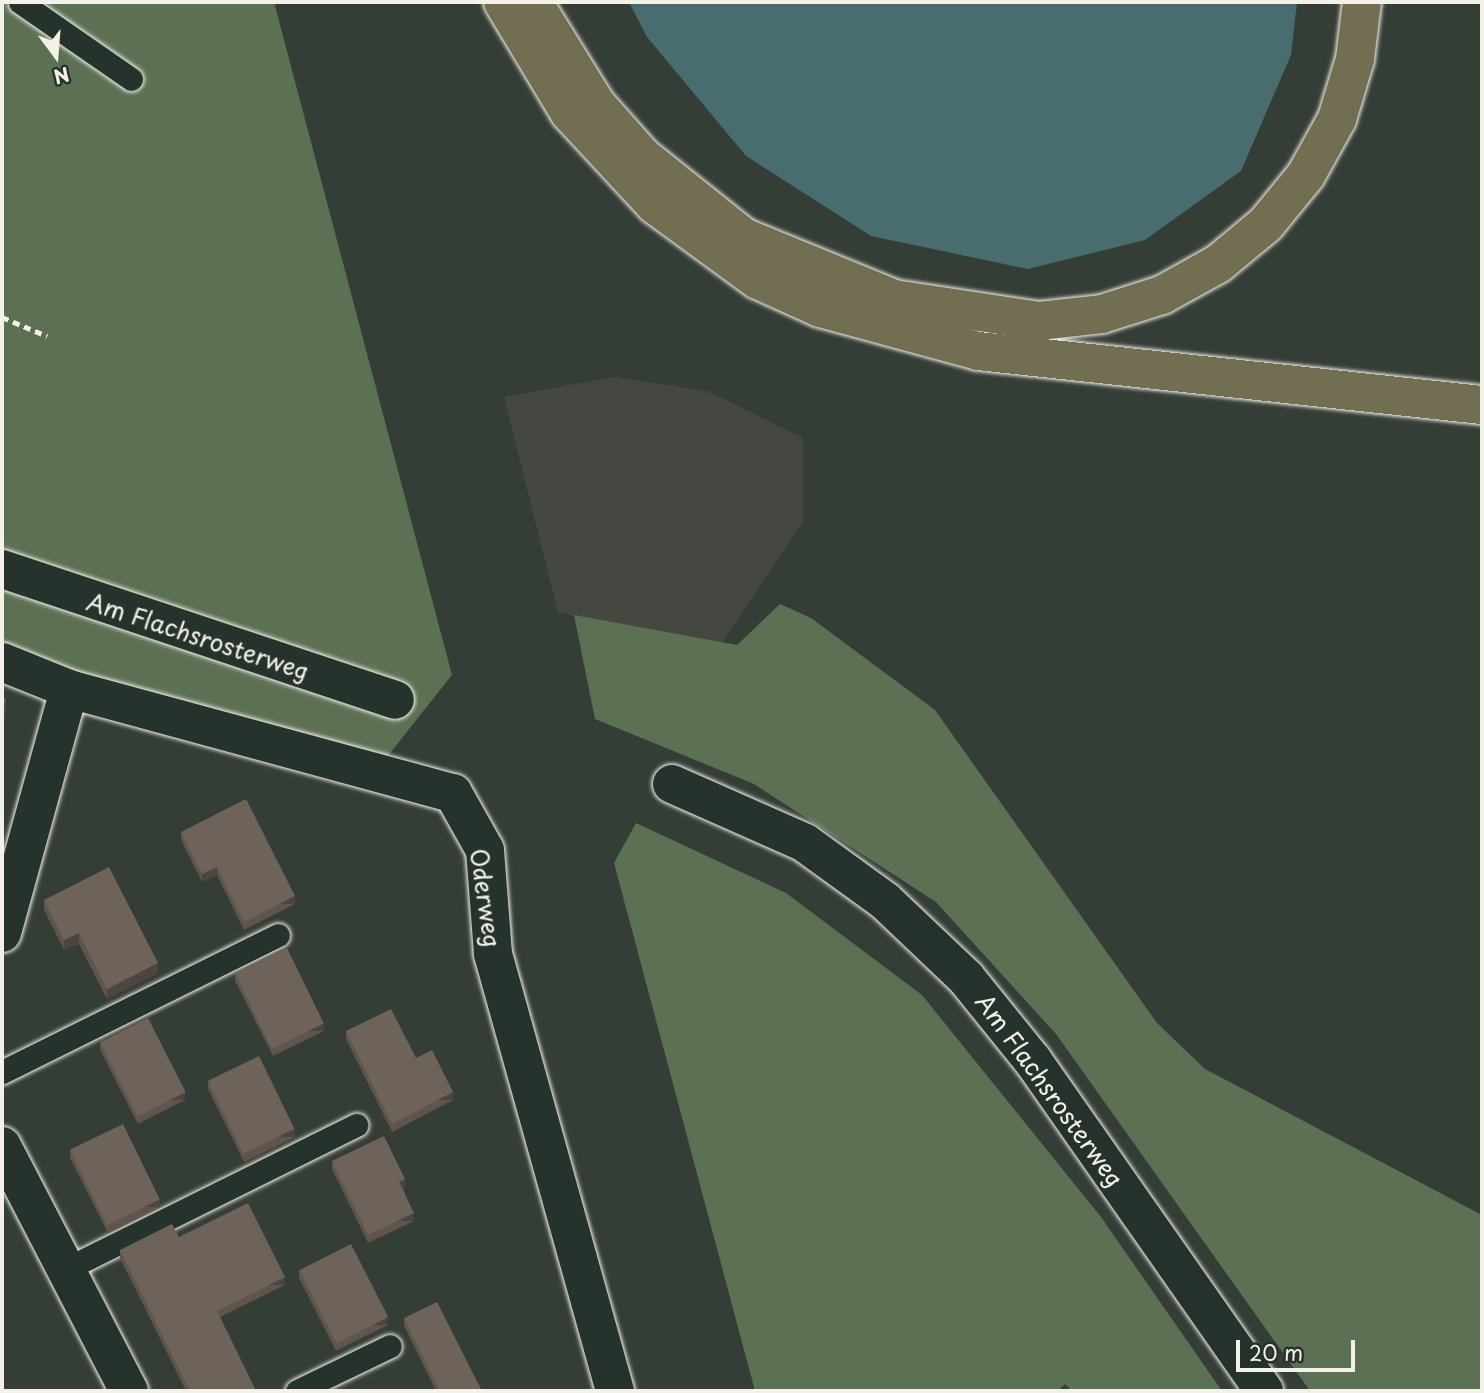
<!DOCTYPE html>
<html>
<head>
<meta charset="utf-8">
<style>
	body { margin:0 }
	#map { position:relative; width:1484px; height:1393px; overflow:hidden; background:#343d36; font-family:"Playpen Sans",sans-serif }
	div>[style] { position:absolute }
	.built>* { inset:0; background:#454841 }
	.green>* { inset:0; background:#5c7054 }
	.water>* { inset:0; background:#496d6e }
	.path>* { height:4.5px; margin-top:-2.25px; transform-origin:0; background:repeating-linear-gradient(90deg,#f4f1e8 0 7px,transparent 0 12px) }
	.roads { filter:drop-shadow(0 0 2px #f4f1e8) drop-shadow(0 0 2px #f4f1e8) }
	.service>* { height:23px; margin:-11.5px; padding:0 11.5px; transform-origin:11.5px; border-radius:11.5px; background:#26332d }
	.minor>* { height:38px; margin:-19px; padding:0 19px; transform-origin:19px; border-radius:19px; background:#26332d }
	.motorway>* { height:38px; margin:-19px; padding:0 19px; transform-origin:19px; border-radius:19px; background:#726e52 }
	.wall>* { inset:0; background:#5f554d }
	.shaded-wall>* { inset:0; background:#4d453f; transform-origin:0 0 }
	.building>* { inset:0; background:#6e635a; transform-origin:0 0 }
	span { translate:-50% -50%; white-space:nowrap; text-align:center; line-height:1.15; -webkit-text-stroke:5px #26332d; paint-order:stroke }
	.street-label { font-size:24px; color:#f4f1e8 }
	.frame { position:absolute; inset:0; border:4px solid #f4f1e8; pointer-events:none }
	.north { position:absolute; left:21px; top:21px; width:70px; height:70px; -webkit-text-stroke:5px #26332d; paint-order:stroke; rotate:164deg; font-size:19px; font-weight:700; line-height:28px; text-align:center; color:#f4f1e8 }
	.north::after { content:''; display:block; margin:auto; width:24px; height:32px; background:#f4f1e8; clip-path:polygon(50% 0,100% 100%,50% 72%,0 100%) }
	.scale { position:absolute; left:1236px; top:1340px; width:119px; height:32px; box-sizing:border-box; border:4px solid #f4f1e8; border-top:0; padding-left:9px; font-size:21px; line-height:24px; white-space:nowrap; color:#f4f1e8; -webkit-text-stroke:5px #26332d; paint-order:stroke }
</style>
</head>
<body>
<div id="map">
	<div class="built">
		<i style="clip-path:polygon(613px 377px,708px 391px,803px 438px,803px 521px,719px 647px,558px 612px,504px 397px)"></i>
	</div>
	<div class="green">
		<i style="clip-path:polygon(2px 2px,274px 2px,452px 675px,383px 762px,69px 675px,2px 645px)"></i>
		<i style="clip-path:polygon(780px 604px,811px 618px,935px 710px,1157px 1023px,1205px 1069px,1482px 1215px,1482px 1391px,1310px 1391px,1056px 1034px,936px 902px,754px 784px,595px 719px,574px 615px,737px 645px)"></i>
		<i style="clip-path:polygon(636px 823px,786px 893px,922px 995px,1101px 1217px,1222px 1391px,1072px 1391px,1065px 1384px,1058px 1391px,755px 1391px,614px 863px)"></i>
	</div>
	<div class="water">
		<i style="clip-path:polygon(629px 2px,1297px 2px,1291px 55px,1241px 171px,1145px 240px,1028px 269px,871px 236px,746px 156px,647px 37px)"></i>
	</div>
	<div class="path">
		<i style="left:2px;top:317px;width:49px;rotate:22.9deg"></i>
	</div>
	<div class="roads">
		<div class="service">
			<i style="left:20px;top:2px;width:135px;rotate:34.7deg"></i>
			<i style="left:2px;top:1072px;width:308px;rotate:-26.4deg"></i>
			<i style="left:68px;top:1268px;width:322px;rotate:-26.4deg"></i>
			<i style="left:297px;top:1391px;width:103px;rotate:-25.8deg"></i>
		</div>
		<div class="minor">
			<i style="left:2px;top:569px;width:414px;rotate:18.4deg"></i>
			<i style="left:2px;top:662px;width:72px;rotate:21.9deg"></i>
			<i style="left:69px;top:689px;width:398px;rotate:15.2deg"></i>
			<i style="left:453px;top:793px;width:65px;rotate:60.7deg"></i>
			<i style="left:485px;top:850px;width:104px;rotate:85.6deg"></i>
			<i style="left:493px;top:954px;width:454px;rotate:74.4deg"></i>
			<i style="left:672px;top:784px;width:145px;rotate:23.9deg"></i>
			<i style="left:805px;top:843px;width:99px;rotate:35.9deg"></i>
			<i style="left:885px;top:901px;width:112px;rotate:43.5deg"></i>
			<i style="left:966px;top:978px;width:107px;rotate:51.1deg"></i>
			<i style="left:1033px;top:1061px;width:403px;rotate:55deg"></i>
			<i style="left:2px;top:933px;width:253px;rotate:-74.6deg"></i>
			<i style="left:2px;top:1146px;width:276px;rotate:62.6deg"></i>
		</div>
		<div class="motorway">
			<i style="left:503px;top:2px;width:128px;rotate:59deg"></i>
			<i style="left:569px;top:112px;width:127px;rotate:47.2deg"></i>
			<i style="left:655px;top:205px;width:127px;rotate:36.1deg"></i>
			<i style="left:758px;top:280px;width:68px;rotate:24.3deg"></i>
			<i style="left:820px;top:308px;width:164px;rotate:15.2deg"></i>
			<i style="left:978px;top:351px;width:507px;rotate:6.12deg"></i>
			<i style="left:533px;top:2px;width:120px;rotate:58.3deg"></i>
			<i style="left:596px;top:104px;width:69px;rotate:48.5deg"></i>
			<i style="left:642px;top:156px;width:129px;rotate:38.7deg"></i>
			<i style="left:743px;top:237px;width:163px;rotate:22.3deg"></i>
			<i style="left:894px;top:299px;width:147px;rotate:8.6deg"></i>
			<i style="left:1039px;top:321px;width:63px;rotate:-6.3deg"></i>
			<i style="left:1102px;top:314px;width:63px;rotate:-17.6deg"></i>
			<i style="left:1162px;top:295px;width:64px;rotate:-29deg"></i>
			<i style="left:1218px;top:264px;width:62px;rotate:-39.8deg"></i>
			<i style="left:1266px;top:224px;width:63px;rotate:-50.8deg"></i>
			<i style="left:1306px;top:175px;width:64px;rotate:-61deg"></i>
			<i style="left:1337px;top:119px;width:63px;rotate:-73.3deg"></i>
			<i style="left:1355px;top:59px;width:57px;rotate:-83deg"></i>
		</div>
	</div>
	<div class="wall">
		<i style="clip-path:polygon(181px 832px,295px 904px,244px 930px,217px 875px,202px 882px,181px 840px)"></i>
		<i style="clip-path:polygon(44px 900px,158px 973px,107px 999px,79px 944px,64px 950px,44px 910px)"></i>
		<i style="clip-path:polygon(235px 974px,324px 1031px,273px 1056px,235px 981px)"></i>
		<i style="clip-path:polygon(346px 1031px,416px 1058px,453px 1100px,392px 1132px,346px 1039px)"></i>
		<i style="clip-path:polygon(100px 1042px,185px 1100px,138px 1124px,100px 1050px)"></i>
		<i style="clip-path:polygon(208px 1081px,295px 1137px,244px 1162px,208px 1089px)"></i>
		<i style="clip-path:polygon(70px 1150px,160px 1207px,108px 1233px,70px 1158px)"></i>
		<i style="clip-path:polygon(332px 1161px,405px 1187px,403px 1188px,414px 1221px,368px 1243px,332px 1169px)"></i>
		<i style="clip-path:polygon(179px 1237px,285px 1285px,220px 1317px,256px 1391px,186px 1391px,120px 1258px,120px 1250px)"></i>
		<i style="clip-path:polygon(299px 1270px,388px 1325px,336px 1351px,299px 1278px)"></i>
		<i style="clip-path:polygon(404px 1318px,482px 1391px,436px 1391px,404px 1326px)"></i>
	</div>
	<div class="shaded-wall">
		<i style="clip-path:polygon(6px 699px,6px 713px,2px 727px,2px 712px)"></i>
		<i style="clip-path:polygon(217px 867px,217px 875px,202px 882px,202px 874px)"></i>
		<i style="left:295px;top:896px;width:8px;height:57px;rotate:90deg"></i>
		<i style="clip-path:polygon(79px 933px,79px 944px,64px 950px,64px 940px)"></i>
		<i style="clip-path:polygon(158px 963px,158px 973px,107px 999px,107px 989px)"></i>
		<i style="left:324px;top:1023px;width:8px;height:57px;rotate:90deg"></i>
		<i style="left:185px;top:1092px;width:8px;height:53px;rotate:90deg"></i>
		<i style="left:453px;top:1092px;width:8px;height:69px;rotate:90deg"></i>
		<i style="left:295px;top:1129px;width:8px;height:57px;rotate:90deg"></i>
		<i style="clip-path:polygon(405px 1179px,405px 1187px,399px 1190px,399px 1182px)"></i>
		<i style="left:160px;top:1199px;width:8px;height:58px;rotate:90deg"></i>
		<i style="left:414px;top:1213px;width:8px;height:51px;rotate:90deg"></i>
		<i style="left:285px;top:1277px;width:8px;height:76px;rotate:90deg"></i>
		<i style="left:388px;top:1317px;width:8px;height:58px;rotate:90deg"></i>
	</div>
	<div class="building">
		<i style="clip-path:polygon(2px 698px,6px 699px,2px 712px)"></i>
		<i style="clip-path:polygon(246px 799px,295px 896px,244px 922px,217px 867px,202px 874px,181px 832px)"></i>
		<i style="clip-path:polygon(109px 867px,158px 963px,107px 989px,79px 933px,64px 940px,44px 900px)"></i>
		<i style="left:287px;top:948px;width:84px;height:58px;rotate:64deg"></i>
		<i style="clip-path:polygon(391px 1009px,416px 1058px,432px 1050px,453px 1092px,392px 1124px,346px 1031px)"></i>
		<i style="left:148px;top:1018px;width:83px;height:54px;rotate:63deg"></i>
		<i style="left:259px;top:1056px;width:81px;height:57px;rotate:64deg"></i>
		<i style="left:123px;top:1124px;width:84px;height:59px;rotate:64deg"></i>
		<i style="clip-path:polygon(384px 1136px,405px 1179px,399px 1182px,414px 1213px,368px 1235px,332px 1161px)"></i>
		<i style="clip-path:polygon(248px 1203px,285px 1277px,217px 1311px,256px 1391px,190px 1391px,120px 1250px,172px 1224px,179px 1237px)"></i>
		<i style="left:351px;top:1244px;width:82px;height:58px;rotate:63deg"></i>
		<i style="clip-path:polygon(437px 1302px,482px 1391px,440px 1391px,404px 1318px)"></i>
	</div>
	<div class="street-label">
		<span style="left:198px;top:636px;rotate:18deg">Am Flachsrosterweg</span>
		<span style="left:486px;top:898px;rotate:82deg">Oderweg</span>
		<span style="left:1050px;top:1090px;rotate:54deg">Am Flachsrosterweg</span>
	</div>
	<div class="frame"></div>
	<div class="north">N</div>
	<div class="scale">20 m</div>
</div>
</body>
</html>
